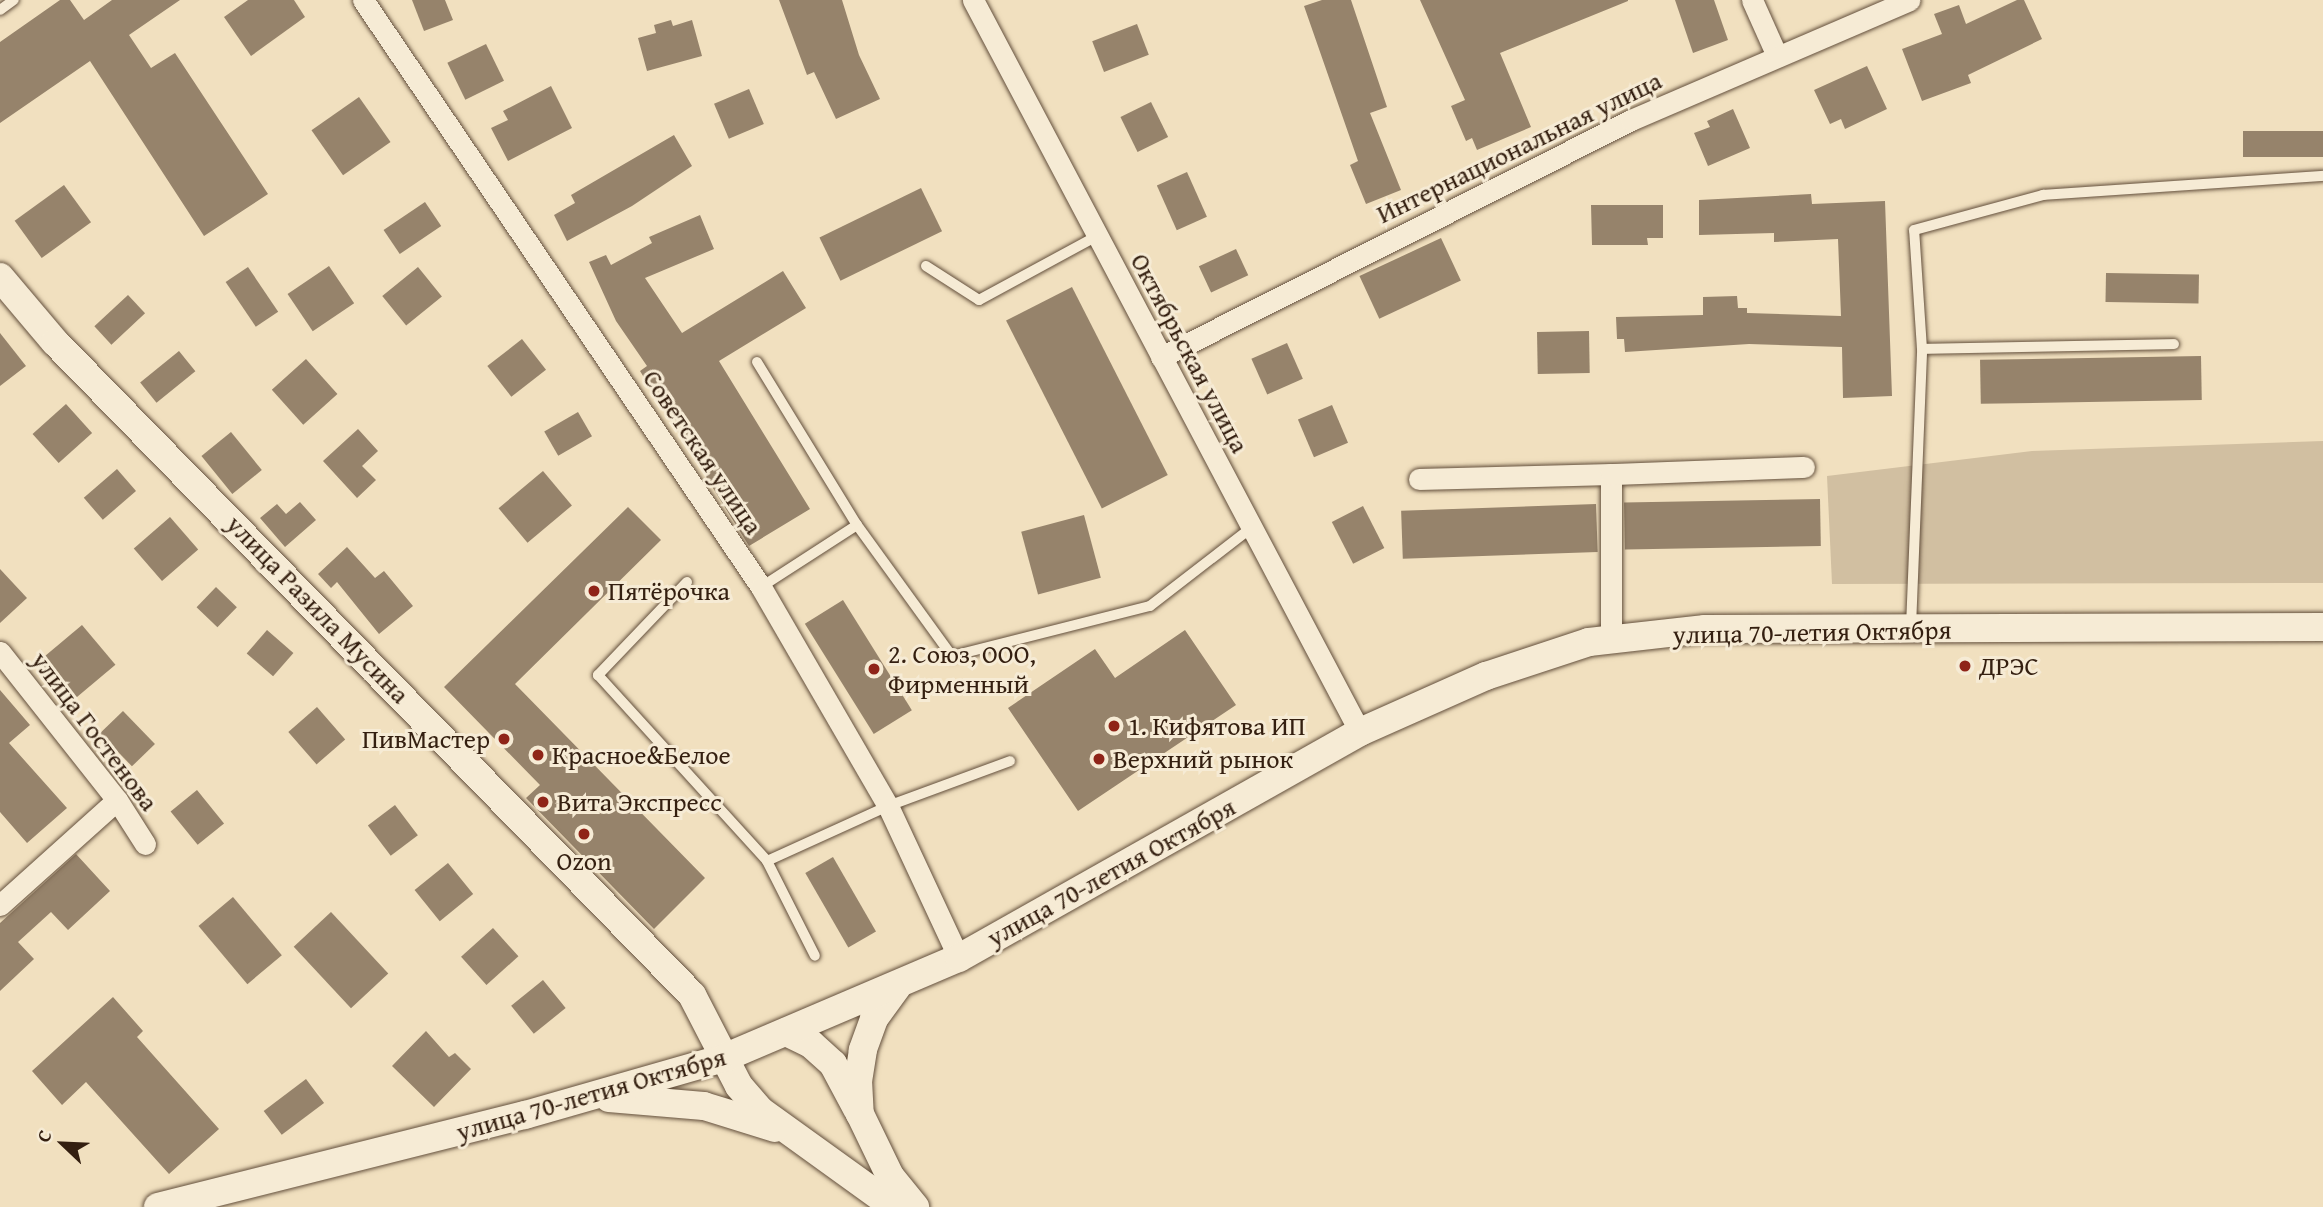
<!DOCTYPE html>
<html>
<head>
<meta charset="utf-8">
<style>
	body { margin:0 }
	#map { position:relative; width:2323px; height:1207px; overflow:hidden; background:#f1e0bf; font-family:"Gentium Book Plus",serif }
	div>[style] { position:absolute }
	.green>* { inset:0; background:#d1bfa1 }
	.building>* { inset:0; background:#96836b; transform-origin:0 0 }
	.roads { filter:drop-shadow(0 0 2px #634f3c) drop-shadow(0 0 2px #634f3c) }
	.lane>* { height:10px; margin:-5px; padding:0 5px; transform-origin:5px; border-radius:5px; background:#f6ebd5 }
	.street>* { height:21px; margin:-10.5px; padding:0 10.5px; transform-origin:10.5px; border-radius:10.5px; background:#f6ebd5 }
	.secondary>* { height:28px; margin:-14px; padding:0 14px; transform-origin:14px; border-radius:14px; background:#f6ebd5 }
	.dots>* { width:19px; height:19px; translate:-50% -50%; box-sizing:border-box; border:4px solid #f6ebd5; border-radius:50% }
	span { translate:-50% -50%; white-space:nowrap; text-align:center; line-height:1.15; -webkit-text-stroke:6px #f6ebd5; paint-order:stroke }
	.street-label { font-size:26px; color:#341f10 }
	.poi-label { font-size:26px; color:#341f10 }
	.left { translate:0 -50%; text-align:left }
	.right { translate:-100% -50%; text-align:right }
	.north { position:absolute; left:28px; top:1109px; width:70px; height:70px; -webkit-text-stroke:5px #f6ebd5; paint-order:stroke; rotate:293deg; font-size:19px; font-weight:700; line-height:28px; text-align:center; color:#341f10 }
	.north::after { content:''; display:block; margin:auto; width:24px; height:32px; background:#341f10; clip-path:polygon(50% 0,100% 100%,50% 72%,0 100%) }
</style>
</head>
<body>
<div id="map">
	<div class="green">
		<i style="clip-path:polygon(2323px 441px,2323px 583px,1832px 584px,1827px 476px,2032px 451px)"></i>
	</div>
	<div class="building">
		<i style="clip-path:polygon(60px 0,70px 0,84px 20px,112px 0,180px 0,129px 35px,151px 68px,175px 53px,268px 194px,204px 236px,90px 61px,0 123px,0 42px)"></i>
		<i style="clip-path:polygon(248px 0,294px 0,305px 17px,251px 56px,224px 17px)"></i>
		<i style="clip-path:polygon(412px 0,445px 0,453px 20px,424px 31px)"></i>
		<i style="clip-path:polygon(779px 0,842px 0,859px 55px,880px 99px,836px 119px,814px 72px,807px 75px)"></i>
		<i style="clip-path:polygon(1322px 0,1351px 0,1387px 107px,1370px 113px,1401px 190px,1366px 204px,1350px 165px,1358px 161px,1304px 6px)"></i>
		<i style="clip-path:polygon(1420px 0,1628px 0,1628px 1px,1500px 53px,1531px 127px,1477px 150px,1472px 138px,1466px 141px,1451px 106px,1465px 100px)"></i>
		<i style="clip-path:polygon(1675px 0,1714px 0,1728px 40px,1693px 53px)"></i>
		<i style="clip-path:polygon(2017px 0,2024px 0,2042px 39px,1968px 75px,1971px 83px,1922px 101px,1902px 49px,1942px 34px,1934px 14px,1959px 5px,1966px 24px)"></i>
		<i style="clip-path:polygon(671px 20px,673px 26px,692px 20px,702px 56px,647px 71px,638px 38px,656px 33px,654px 25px)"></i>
		<i style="left:1137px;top:24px;width:33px;height:48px;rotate:69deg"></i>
		<i style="left:486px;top:44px;width:41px;height:43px;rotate:64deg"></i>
		<i style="clip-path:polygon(1867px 66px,1887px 109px,1845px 129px,1841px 119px,1830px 124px,1814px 90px)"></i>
		<i style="clip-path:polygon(551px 86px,572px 128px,508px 161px,491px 128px,508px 120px,503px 111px)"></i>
		<i style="left:749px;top:89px;width:38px;height:38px;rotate:67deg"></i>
		<i style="left:359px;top:97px;width:55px;height:58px;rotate:55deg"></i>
		<i style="left:1151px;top:102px;width:39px;height:34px;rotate:64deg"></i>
		<i style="clip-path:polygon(1733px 109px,1750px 148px,1708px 166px,1694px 133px,1710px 127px,1707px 121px)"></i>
		<i style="left:2323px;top:131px;width:26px;height:80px;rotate:90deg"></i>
		<i style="clip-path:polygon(674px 135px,692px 166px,632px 206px,567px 241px,554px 215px,575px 203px,571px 195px)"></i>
		<i style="left:1187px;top:172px;width:49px;height:33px;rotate:66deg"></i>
		<i style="left:64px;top:185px;width:46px;height:61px;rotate:54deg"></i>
		<i style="left:921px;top:188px;width:48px;height:113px;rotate:64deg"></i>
		<i style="clip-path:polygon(1811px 194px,1812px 204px,1885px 201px,1892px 396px,1843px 398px,1842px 347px,1749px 344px,1625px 352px,1624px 339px,1617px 339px,1616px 317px,1703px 315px,1703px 297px,1737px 296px,1738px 308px,1747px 308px,1747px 313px,1841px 316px,1838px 239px,1774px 242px,1774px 233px,1699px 235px,1699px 200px)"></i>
		<i style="left:425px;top:202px;width:29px;height:50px;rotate:56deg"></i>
		<i style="clip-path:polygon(1591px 205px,1663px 205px,1663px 238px,1647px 238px,1648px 245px,1592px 245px)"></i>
		<i style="clip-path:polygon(700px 215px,714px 249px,645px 278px,682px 333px,783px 271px,806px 308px,719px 361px,810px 509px,749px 546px,640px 371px,647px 366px,616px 321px,589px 262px,606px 255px,611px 265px,652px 243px,649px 237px)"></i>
		<i style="left:1441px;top:238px;width:47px;height:90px;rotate:65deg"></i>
		<i style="left:1236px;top:249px;width:29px;height:41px;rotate:65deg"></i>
		<i style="left:329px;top:266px;width:45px;height:50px;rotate:56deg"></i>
		<i style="left:248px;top:267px;width:54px;height:27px;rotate:56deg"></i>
		<i style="left:418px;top:267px;width:38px;height:46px;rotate:51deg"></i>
		<i style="left:2106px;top:273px;width:93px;height:29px;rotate:1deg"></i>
		<i style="left:1072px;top:287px;width:211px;height:74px;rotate:63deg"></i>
		<i style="left:128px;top:295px;width:25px;height:46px;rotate:47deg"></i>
		<i style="left:1589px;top:331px;width:42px;height:52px;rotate:89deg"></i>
		<i style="clip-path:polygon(0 333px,26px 366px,0 386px)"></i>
		<i style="left:522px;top:339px;width:39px;height:44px;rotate:52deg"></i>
		<i style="left:1287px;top:343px;width:39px;height:39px;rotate:66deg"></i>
		<i style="left:179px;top:351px;width:26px;height:50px;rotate:51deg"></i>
		<i style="left:2201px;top:356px;width:44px;height:221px;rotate:89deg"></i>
		<i style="left:306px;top:359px;width:47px;height:46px;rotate:48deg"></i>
		<i style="left:66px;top:404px;width:39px;height:45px;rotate:48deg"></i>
		<i style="left:1332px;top:405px;width:41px;height:37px;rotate:67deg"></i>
		<i style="left:578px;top:412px;width:28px;height:39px;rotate:60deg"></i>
		<i style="clip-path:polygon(358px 429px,378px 451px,362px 466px,376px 480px,357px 498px,323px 461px)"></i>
		<i style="left:231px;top:432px;width:49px;height:38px;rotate:51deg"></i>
		<i style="left:117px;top:469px;width:29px;height:44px;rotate:49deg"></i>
		<i style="left:543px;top:471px;width:45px;height:58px;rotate:50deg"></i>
		<i style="left:1820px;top:499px;width:47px;height:196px;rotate:89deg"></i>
		<i style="clip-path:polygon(300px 502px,316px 520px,285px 547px,260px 518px,277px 504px,286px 514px)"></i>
		<i style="left:1596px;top:504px;width:48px;height:195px;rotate:88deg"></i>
		<i style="left:1363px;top:506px;width:47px;height:35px;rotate:63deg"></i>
		<i style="clip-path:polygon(628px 507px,661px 540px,515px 684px,705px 878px,654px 929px,526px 798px,540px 785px,444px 687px)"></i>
		<i style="left:1084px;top:515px;width:65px;height:65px;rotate:75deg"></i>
		<i style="left:170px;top:517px;width:43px;height:48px;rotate:49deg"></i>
		<i style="clip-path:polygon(347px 547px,375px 578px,384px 571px,413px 606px,379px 634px,337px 582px,331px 588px,318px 574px)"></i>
		<i style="clip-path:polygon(0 569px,27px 598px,0 623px)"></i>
		<i style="left:216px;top:587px;width:29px;height:28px;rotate:44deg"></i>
		<i style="left:843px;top:600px;width:130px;height:45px;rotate:58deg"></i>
		<i style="left:82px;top:625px;width:52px;height:56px;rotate:50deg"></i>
		<i style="left:267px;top:630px;width:35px;height:31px;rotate:41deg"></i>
		<i style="clip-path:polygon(1185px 630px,1236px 705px,1078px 811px,1008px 708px,1095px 649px,1115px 678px)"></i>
		<i style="clip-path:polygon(0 690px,30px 725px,9px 743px,67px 808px,27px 843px,0 812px)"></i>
		<i style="left:317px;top:707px;width:43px;height:38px;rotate:49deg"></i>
		<i style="left:123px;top:711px;width:46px;height:32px;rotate:46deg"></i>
		<i style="left:197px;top:790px;width:43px;height:34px;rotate:51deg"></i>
		<i style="left:395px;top:805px;width:38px;height:34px;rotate:53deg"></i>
		<i style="clip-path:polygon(76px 854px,110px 891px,68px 930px,51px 912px,18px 942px,34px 959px,0 991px,0 923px)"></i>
		<i style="left:833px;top:857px;width:86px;height:32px;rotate:60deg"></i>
		<i style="left:448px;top:863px;width:40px;height:43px;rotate:51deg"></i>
		<i style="left:233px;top:897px;width:76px;height:45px;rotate:50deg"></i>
		<i style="left:331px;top:912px;width:84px;height:51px;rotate:47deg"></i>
		<i style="left:493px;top:928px;width:38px;height:43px;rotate:48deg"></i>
		<i style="left:543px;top:980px;width:36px;height:41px;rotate:51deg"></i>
		<i style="clip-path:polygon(113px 997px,143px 1031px,137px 1037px,219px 1129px,169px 1174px,86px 1082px,62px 1105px,32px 1071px)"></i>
		<i style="clip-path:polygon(426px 1031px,449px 1057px,455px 1053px,471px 1069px,434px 1107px,392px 1066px)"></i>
		<i style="left:306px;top:1079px;width:30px;height:53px;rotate:53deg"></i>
	</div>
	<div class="roads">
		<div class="lane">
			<i style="left:0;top:10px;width:17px;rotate:-36deg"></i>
			<i style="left:926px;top:266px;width:63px;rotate:32.7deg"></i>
			<i style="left:979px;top:300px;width:134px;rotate:-28.5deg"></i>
			<i style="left:1922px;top:349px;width:119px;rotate:-93.8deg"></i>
			<i style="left:1914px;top:230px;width:134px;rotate:-15.2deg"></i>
			<i style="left:2043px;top:195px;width:281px;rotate:-3.9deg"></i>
			<i style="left:757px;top:362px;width:191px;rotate:58.5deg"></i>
			<i style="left:857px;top:525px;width:114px;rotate:147.1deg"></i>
			<i style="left:857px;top:525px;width:162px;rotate:54.1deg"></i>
			<i style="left:952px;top:656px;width:204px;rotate:-14.2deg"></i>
			<i style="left:1150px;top:606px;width:128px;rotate:-37.7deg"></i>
			<i style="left:687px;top:582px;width:129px;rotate:133.7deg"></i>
			<i style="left:598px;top:675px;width:251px;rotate:47.7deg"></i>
			<i style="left:767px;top:861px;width:106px;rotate:63.2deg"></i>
			<i style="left:1911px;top:627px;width:278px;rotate:-87.7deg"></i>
			<i style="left:1922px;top:349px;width:252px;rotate:-1.1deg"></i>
			<i style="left:767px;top:861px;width:133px;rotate:-24.4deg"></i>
			<i style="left:888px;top:806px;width:130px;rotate:-20.2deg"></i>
		</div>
		<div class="street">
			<i style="left:363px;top:0;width:709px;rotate:55.86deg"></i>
			<i style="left:761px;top:587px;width:253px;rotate:59.9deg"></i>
			<i style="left:888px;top:806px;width:168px;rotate:65deg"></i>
			<i style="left:973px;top:0;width:828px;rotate:62.14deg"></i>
			<i style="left:1752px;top:0;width:61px;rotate:65.9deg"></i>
			<i style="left:1161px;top:357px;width:526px;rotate:-26.76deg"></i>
			<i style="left:1631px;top:120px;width:303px;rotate:-23.3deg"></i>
			<i style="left:1419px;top:479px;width:192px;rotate:-1.5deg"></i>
			<i style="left:1611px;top:639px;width:165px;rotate:-90deg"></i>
			<i style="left:1611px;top:474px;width:193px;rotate:-2.1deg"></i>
			<i style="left:0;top:652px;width:189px;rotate:51.7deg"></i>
			<i style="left:117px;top:800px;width:52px;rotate:57.5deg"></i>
			<i style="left:0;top:905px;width:157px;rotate:-41.9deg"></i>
		</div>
		<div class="secondary">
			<i style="left:0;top:277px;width:85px;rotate:49.8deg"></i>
			<i style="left:55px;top:342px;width:912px;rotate:45.71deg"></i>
			<i style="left:692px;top:995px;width:102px;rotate:62.7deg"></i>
			<i style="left:739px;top:1086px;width:33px;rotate:49deg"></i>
			<i style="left:761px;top:1111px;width:164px;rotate:35.8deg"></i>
			<i style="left:897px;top:987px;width:39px;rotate:126deg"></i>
			<i style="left:874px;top:1019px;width:33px;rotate:110deg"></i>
			<i style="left:863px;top:1050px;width:30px;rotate:99deg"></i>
			<i style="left:858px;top:1080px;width:34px;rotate:87deg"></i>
			<i style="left:860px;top:1114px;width:69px;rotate:64.2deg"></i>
			<i style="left:890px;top:1176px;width:40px;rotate:51deg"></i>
			<i style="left:786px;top:1032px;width:28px;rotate:26deg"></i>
			<i style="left:811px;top:1044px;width:30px;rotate:42deg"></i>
			<i style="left:833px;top:1064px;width:51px;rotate:61.9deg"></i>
			<i style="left:609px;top:1098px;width:95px;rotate:4.8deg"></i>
			<i style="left:704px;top:1106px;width:74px;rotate:17.2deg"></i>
			<i style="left:158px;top:1207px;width:378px;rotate:-14.1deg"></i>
			<i style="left:525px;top:1115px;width:207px;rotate:-16deg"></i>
			<i style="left:724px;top:1058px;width:255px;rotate:-23.1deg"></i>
			<i style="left:959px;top:958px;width:460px;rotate:-29.4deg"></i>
			<i style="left:1360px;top:732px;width:138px;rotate:-24deg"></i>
			<i style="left:1486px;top:676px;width:108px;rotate:-18.3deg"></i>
			<i style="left:1589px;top:642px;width:117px;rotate:-6.4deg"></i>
			<i style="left:1705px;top:629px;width:618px;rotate:-0.19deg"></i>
		</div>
	</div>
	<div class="dots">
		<i style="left:594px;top:591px;background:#8f2418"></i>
		<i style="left:1965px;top:666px;background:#8f2418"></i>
		<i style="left:874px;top:669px;background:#8f2418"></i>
		<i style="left:1114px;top:726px;background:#8f2418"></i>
		<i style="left:504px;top:739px;background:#8f2418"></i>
		<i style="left:538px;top:755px;background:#8f2418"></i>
		<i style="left:1099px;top:759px;background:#8f2418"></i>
		<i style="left:543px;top:802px;background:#8f2418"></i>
		<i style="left:584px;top:834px;background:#8f2418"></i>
	</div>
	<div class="street-label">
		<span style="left:1519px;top:147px;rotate:-26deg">Интернациональная улица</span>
		<span style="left:1190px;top:353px;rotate:62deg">Октябрьская улица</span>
		<span style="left:703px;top:452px;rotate:56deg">Советская улица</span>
		<span style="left:318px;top:609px;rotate:46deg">улица Разила Мусина</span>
		<span style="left:1812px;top:632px;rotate:-1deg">улица 70-летия Октября</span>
		<span style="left:95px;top:731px;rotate:53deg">улица Гостенова</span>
		<span style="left:1111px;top:872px;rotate:-29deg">улица 70-летия Октября</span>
		<span style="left:591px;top:1094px;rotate:-16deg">улица 70-летия Октября</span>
	</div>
	<div class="poi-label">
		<span class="left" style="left:608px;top:591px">Пятёрочка</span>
		<span class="left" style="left:888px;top:669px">2. Союз, ООО,<br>Фирменный</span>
		<span class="left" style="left:1979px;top:666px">ДРЭС</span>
		<span class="left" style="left:1128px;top:726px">1. Кифятова ИП</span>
		<span class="right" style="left:490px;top:739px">ПивМастер</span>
		<span class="left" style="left:552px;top:755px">Красное&amp;Белое</span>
		<span class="left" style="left:1113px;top:759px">Верхний рынок</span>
		<span class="left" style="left:557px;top:802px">Вита Экспресс</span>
		<span style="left:584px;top:861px">Ozon</span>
	</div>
	<div class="north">С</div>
</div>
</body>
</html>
